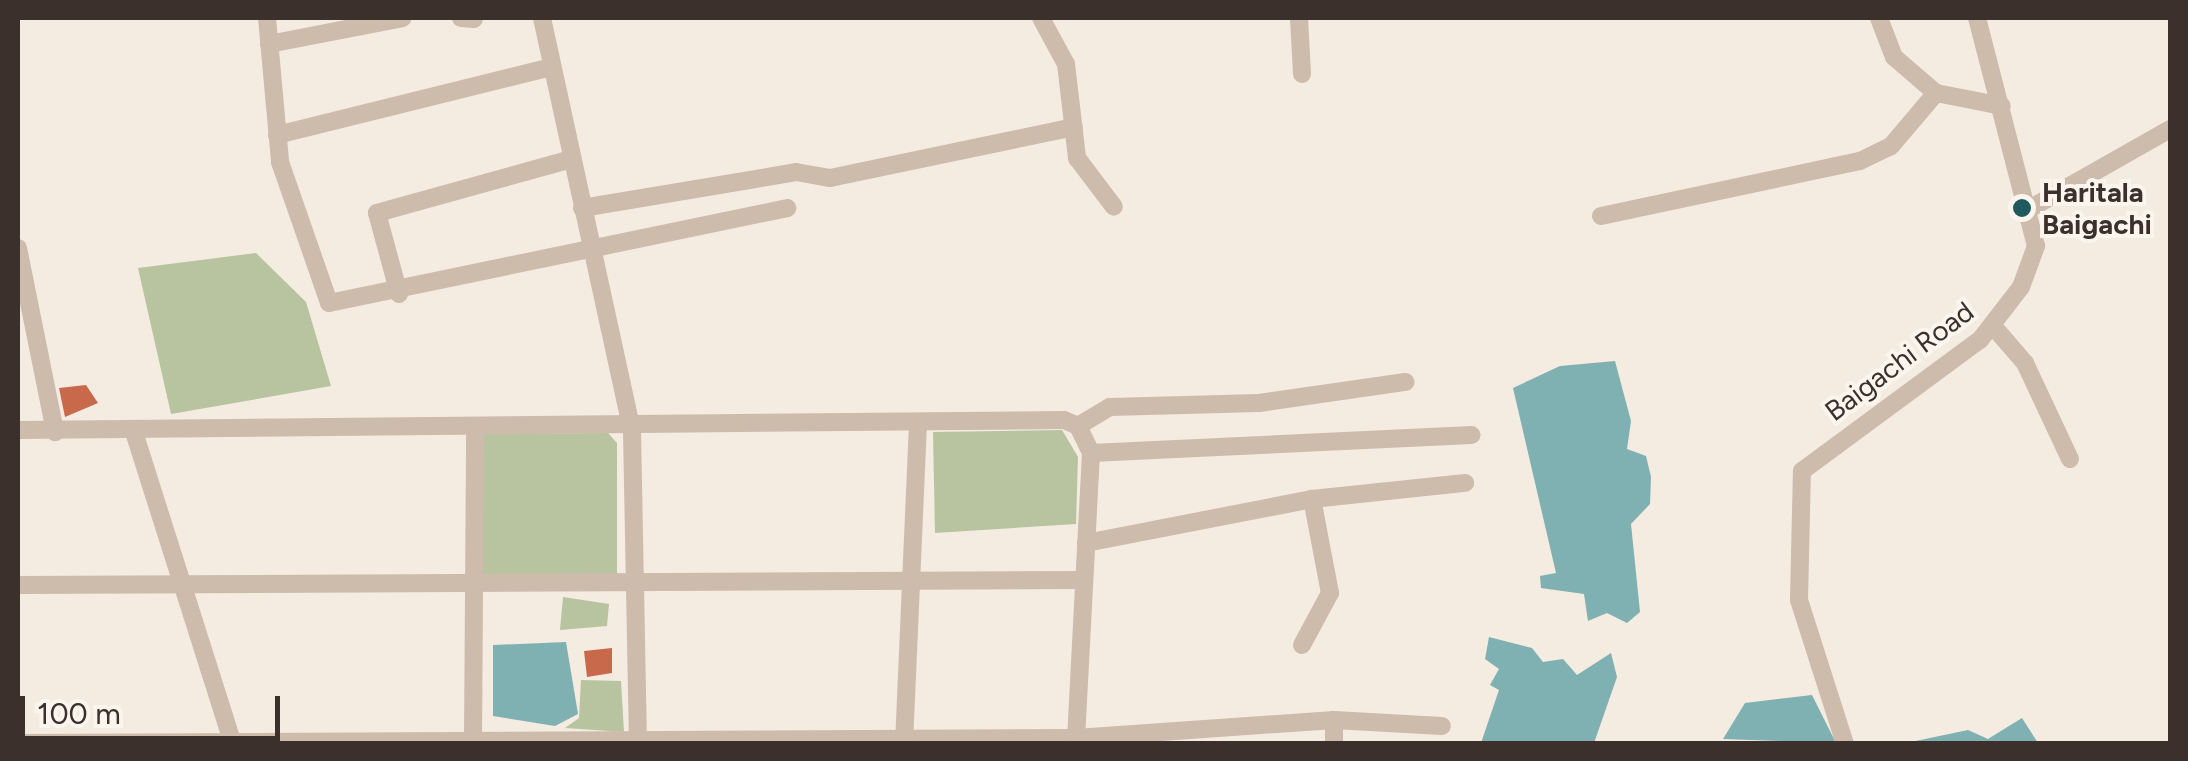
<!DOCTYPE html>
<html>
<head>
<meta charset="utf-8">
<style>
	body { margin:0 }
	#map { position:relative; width:2188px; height:761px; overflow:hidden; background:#f4ebe1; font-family:Figtree,sans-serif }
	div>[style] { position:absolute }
	.green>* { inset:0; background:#b8c4a0 }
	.water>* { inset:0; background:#7fb0b2 }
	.building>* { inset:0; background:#c8694b }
	.street>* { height:18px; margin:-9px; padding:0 9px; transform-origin:9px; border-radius:9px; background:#cdbbac }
	.dots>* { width:28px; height:28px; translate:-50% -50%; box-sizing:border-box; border:5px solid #fbf5ee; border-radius:50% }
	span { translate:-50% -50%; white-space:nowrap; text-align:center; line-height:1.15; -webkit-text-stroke:8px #fbf5ee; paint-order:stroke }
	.poi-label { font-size:28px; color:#3b302b; font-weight:700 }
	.left { translate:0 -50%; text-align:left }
	.street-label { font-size:28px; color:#3b302b }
	.frame { position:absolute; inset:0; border:20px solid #3b302b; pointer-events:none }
	.scale { position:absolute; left:20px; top:696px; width:260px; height:45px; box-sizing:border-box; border:5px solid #3b302b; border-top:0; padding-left:12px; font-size:30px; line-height:35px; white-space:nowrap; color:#3b302b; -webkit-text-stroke:8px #fbf5ee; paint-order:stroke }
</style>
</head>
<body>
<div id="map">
	<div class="green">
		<i style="clip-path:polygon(256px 253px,306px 302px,331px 386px,171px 414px,138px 268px)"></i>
		<i style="clip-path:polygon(1062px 430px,1078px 457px,1076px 524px,935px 533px,933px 432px)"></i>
		<i style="clip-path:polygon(608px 433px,617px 443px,617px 581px,472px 577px,480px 434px)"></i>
		<i style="clip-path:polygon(563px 597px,609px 604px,607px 626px,560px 630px)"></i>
		<i style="clip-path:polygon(581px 680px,621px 681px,624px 732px,565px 728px,579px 718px)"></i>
	</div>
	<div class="water">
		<i style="clip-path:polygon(1615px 361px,1631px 421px,1627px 449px,1646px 456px,1651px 477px,1650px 504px,1631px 524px,1640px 612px,1627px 623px,1607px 613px,1588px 621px,1584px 594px,1541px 588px,1540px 576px,1556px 573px,1513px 388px,1560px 366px)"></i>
		<i style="clip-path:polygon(1489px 637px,1532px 648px,1543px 662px,1563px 659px,1577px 675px,1611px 653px,1617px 677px,1594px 743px,1481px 743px,1499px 690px,1490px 685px,1499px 669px,1485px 659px)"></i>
		<i style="clip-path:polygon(566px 642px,578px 714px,555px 726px,493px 716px,493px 645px)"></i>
		<i style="clip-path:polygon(1812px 695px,1836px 743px,1723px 739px,1745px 703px)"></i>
		<i style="clip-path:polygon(2022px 718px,2038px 743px,1906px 743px,1968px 730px,1988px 739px)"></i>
	</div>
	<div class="building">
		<i style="clip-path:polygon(86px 385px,98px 403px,65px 417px,59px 388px)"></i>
		<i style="clip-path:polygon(612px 648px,612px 673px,587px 677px,584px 651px)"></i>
	</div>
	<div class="street">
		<i style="left:267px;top:18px;width:145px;rotate:84.8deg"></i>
		<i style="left:280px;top:162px;width:149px;rotate:70.8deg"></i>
		<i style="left:329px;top:303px;width:468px;rotate:-11.7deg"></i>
		<i style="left:461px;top:18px;width:13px;rotate:4deg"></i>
		<i style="left:542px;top:18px;width:423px;rotate:77.7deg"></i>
		<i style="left:632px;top:431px;width:309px;rotate:88.9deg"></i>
		<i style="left:1041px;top:18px;width:52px;rotate:61.5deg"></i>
		<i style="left:1066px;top:64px;width:95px;rotate:83.3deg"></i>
		<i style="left:1077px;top:158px;width:61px;rotate:52.9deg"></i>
		<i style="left:1299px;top:18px;width:56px;rotate:86.9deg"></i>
		<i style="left:1879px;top:18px;width:42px;rotate:69deg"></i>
		<i style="left:1894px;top:57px;width:55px;rotate:40.6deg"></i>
		<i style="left:1936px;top:93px;width:67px;rotate:11.1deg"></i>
		<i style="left:269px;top:44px;width:136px;rotate:-11deg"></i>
		<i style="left:277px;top:135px;width:283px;rotate:-13.9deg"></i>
		<i style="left:582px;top:208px;width:217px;rotate:-9.5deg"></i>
		<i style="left:796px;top:172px;width:35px;rotate:10deg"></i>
		<i style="left:830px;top:178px;width:249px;rotate:-11.8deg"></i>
		<i style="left:2031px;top:208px;width:160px;rotate:-29.6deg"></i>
		<i style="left:1601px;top:216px;width:265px;rotate:-12deg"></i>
		<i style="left:1860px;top:161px;width:34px;rotate:-26deg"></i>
		<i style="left:1891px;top:146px;width:70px;rotate:-49.7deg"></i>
		<i style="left:18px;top:248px;width:188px;rotate:78.6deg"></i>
		<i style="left:399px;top:294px;width:84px;rotate:-105.2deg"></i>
		<i style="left:377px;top:213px;width:202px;rotate:-15.5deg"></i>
		<i style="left:1993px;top:326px;width:49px;rotate:49.1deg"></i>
		<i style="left:2025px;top:363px;width:106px;rotate:64.9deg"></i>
		<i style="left:1078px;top:426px;width:37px;rotate:-31deg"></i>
		<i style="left:1110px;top:407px;width:149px;rotate:-1.5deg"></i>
		<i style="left:1259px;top:403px;width:148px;rotate:-8.2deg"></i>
		<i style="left:18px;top:430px;width:1046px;rotate:-0.55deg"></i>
		<i style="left:1064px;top:420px;width:15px;rotate:23deg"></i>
		<i style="left:1078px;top:426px;width:30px;rotate:64deg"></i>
		<i style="left:1091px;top:453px;width:291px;rotate:93deg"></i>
		<i style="left:134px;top:432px;width:327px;rotate:72.4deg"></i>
		<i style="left:1091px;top:453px;width:381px;rotate:-2.7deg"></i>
		<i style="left:1086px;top:543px;width:230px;rotate:-11deg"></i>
		<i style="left:1312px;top:499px;width:154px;rotate:-6deg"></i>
		<i style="left:18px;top:585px;width:1066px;rotate:-0.27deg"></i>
		<i style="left:1302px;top:645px;width:59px;rotate:-61.7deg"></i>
		<i style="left:1330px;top:593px;width:96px;rotate:-100.8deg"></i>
		<i style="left:1334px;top:720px;width:24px;rotate:90deg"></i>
		<i style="left:473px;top:739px;width:308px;rotate:-89.6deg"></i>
		<i style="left:18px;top:743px;width:1058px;rotate:-0.27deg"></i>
		<i style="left:1076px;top:738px;width:259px;rotate:-4deg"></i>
		<i style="left:1334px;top:720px;width:108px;rotate:3.2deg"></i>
		<i style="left:904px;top:744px;width:317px;rotate:-87.5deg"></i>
		<i style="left:1845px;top:744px;width:151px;rotate:-107.7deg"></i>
		<i style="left:1799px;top:600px;width:129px;rotate:-88.7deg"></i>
		<i style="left:1802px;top:471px;width:221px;rotate:-36.4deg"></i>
		<i style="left:1980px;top:340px;width:67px;rotate:-52.3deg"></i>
		<i style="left:2021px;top:287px;width:44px;rotate:-69.9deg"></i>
		<i style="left:2036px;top:246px;width:236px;rotate:-104.5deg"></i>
	</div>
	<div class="dots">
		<i style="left:2022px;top:208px;background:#1f5a5e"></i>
	</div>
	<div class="poi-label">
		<span class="left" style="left:2042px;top:208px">Haritala<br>Baigachi</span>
	</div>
	<div class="street-label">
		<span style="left:1899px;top:361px;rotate:-37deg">Baigachi Road</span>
	</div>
	<div class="frame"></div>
	<div class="scale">100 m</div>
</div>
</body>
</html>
